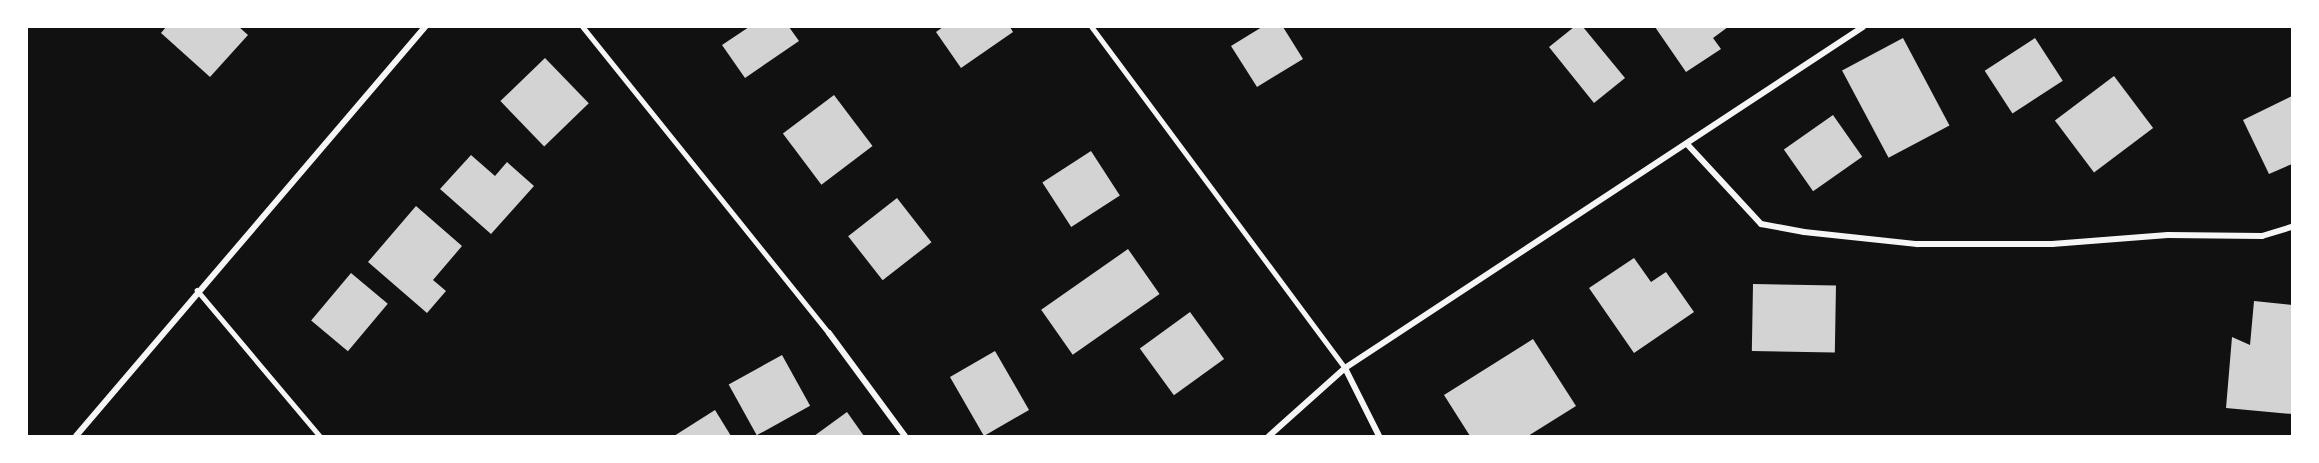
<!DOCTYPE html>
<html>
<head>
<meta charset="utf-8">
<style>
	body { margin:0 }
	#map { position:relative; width:2319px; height:463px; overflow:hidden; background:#111; font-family:Raleway,sans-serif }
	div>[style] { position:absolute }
	.building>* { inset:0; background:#d3d3d3; transform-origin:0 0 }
	.service>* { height:4.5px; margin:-2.25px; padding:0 2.25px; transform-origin:2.25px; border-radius:2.25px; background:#f5f5f5 }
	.minor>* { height:6px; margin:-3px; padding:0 3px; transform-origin:3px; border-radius:3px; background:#f5f5f5 }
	span { translate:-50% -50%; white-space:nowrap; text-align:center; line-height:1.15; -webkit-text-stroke:6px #fff; paint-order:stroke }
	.frame { position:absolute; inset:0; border:28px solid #fff; pointer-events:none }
</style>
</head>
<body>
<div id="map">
	<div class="building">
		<i style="clip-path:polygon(166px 27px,239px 27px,248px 35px,210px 77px,161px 33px)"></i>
		<i style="clip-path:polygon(749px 27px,789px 27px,799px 41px,745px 78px,722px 45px)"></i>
		<i style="clip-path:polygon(943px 27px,1010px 27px,1013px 32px,961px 68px,936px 32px)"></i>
		<i style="clip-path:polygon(1262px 27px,1283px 27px,1303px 59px,1257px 87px,1231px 46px)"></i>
		<i style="clip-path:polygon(1574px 27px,1583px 27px,1625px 78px,1594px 103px,1549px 47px)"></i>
		<i style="clip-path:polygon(1655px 27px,1728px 27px,1713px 38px,1721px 49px,1686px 72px)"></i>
		<i style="left:1903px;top:38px;width:99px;height:69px;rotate:62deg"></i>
		<i style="left:2035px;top:38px;width:51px;height:60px;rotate:57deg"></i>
		<i style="left:545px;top:58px;width:63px;height:62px;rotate:46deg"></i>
		<i style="left:2114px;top:76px;width:65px;height:74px;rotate:53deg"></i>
		<i style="left:834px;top:95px;width:64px;height:64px;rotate:53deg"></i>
		<i style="clip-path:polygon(2292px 96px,2292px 164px,2269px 174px,2243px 120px)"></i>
		<i style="left:1833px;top:115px;width:51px;height:60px;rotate:55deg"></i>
		<i style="left:1091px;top:151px;width:53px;height:58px;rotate:57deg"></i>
		<i style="clip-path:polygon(471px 155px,495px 176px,507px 162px,534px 186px,491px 234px,440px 189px)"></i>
		<i style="left:897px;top:198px;width:56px;height:62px;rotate:52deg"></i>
		<i style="clip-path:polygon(416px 206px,462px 246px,433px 280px,446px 291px,427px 313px,368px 262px)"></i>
		<i style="left:1128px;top:249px;width:55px;height:106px;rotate:55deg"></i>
		<i style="clip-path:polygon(1634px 258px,1651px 282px,1666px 272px,1694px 312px,1634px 353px,1589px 288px)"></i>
		<i style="left:351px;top:273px;width:48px;height:62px;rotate:40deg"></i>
		<i style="left:1753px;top:284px;width:83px;height:67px;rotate:1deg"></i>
		<i style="clip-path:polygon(2254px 301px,2292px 305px,2292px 414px,2226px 408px,2232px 337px,2250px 345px)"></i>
		<i style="left:1190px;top:312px;width:58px;height:62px;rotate:54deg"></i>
		<i style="clip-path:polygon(1533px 339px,1576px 406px,1528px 436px,1470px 436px,1444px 395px)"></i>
		<i style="left:995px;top:351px;width:68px;height:52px;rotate:60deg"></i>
		<i style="left:782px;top:355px;width:58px;height:61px;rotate:61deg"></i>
		<i style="clip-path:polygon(715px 410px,731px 436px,674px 436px)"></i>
		<i style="clip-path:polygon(847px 412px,864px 436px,814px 436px)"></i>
	</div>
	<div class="service">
		<i style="left:583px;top:27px;width:393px;rotate:51.2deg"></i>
		<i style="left:1092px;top:27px;width:425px;rotate:53.4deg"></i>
		<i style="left:197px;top:290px;width:191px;rotate:49.9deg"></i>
	</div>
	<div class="minor">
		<i style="left:1687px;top:144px;width:109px;rotate:47.2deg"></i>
		<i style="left:1761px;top:224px;width:44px;rotate:10.5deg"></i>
		<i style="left:1804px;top:232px;width:114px;rotate:6.1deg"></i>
		<i style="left:1917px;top:244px;width:135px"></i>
		<i style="left:2052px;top:244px;width:116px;rotate:-4.4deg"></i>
		<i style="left:2168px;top:235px;width:94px;rotate:0.6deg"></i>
		<i style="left:2262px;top:236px;width:31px;rotate:-17deg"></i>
		<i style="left:829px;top:333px;width:128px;rotate:53.6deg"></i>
		<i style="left:1345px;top:368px;width:76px;rotate:63.4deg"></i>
		<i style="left:76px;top:436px;width:538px;rotate:-49.53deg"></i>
		<i style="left:1269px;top:436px;width:102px;rotate:-41.8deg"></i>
		<i style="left:1345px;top:368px;width:620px;rotate:-33.36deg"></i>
	</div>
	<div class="frame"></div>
</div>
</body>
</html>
